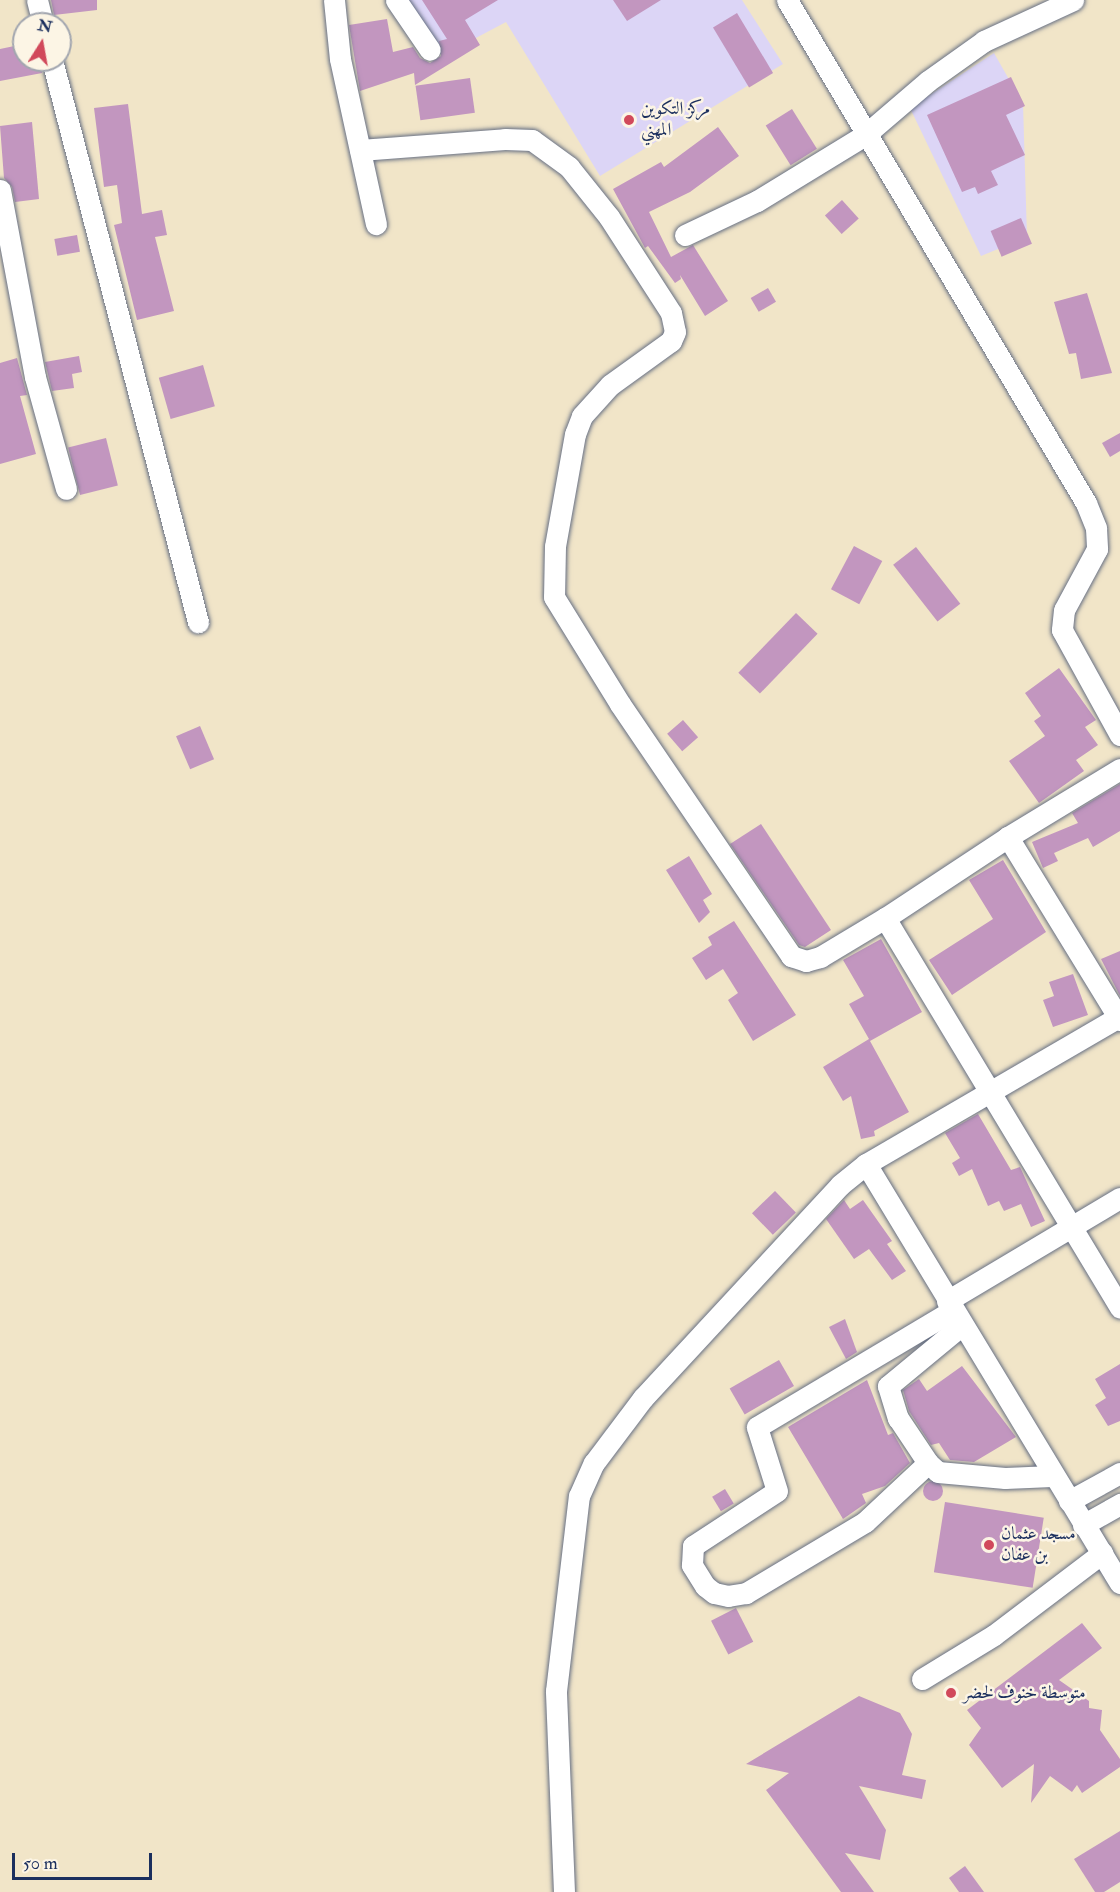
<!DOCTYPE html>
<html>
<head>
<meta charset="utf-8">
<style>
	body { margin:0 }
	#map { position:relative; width:1120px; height:1892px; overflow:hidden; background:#f1e5c8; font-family:"IM FELL Double Pica",Amiri,serif }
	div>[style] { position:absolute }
	.built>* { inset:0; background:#dcd5f6 }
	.building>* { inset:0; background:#c296bf; transform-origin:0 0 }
	.round { border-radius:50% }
	.roads { filter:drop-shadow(0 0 2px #666f83) drop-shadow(0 0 2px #666f83) }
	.minor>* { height:21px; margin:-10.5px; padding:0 10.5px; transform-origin:10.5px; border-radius:10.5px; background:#fff }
	.dots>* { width:16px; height:16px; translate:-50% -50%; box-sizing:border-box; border:3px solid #fcf5e5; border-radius:50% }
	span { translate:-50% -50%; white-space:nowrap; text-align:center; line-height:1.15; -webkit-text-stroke:5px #fcf5e5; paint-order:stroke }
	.poi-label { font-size:18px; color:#1b2f5e }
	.left { translate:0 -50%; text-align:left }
	.north { position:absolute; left:12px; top:12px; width:60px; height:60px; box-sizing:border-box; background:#fcf5e5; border:2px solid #a2a6af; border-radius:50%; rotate:11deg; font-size:16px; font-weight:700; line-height:24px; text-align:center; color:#1b2f5e }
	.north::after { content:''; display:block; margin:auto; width:21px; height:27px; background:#d1495b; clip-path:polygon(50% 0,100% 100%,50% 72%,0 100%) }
	.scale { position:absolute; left:12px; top:1853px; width:140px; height:27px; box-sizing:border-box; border:3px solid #1b2f5e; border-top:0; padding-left:8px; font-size:18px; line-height:21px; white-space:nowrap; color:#1b2f5e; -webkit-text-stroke:4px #fcf5e5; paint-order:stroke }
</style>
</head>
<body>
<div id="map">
	<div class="built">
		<i style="clip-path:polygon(408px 0,742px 0,783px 64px,600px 176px,506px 22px,442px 56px)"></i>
		<i style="clip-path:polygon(994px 53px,1023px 104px,1027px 237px,981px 256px,910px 108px)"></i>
	</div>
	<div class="building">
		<i style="clip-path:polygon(51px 0,97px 0,97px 10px,54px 15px)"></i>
		<i style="clip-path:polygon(422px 0,498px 0,465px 20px,480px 45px,415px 85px,414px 73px,360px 91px,349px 25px,387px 19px,393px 52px,413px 47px,420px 58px,430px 63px,441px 56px,439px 41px,447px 39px)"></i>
		<i style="clip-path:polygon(613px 0,661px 0,627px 21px)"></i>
		<i style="left:737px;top:13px;width:70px;height:28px;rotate:59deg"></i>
		<i style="clip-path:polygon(24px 44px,24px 60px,40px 60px,42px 73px,0 81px,0 49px)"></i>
		<i style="clip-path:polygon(1011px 77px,1025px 106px,1006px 115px,1025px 155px,991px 171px,998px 185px,978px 194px,975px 187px,962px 192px,927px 115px)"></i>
		<i style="left:470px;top:78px;width:35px;height:55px;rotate:82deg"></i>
		<i style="clip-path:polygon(128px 104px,142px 214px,162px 210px,167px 235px,155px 237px,174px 311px,137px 320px,114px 225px,122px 223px,117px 185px,104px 187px,94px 108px)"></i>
		<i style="left:792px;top:109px;width:47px;height:31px;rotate:58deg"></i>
		<i style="clip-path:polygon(32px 122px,39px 199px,15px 202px,12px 187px,4px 178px,0 126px)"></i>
		<i style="clip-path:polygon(718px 127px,739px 156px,690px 192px,649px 212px,671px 257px,693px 245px,728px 301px,705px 316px,680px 275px,681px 279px,675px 283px,648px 246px,645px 248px,613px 189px,661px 162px,664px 167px)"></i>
		<i style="left:842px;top:200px;width:25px;height:23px;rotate:48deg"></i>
		<i style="left:1021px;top:218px;width:28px;height:33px;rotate:67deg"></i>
		<i style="left:77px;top:235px;width:17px;height:23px;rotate:80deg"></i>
		<i style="left:768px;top:288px;width:16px;height:20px;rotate:60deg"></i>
		<i style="clip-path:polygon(1087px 293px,1112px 373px,1081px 379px,1076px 353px,1069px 354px,1054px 302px)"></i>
		<i style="clip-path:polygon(79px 356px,82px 372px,72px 374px,74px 388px,52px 391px,45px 362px)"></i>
		<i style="clip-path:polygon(17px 358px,27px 395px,20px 396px,36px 454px,0 464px,0 363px)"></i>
		<i style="left:203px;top:365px;width:43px;height:46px;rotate:74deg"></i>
		<i style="clip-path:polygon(1120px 433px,1120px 451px,1110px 457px,1102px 443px)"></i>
		<i style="left:106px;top:438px;width:49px;height:39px;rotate:76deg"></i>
		<i style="left:854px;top:546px;width:32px;height:49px;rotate:28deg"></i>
		<i style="left:916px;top:547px;width:72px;height:29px;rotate:52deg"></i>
		<i style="left:796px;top:613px;width:30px;height:83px;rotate:44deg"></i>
		<i style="clip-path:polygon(1059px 668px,1096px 720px,1085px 727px,1098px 745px,1076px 760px,1084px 771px,1039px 803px,1009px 761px,1045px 736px,1034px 721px,1041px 716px,1025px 693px)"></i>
		<i style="left:683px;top:720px;width:23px;height:21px;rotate:49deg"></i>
		<i style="left:200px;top:726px;width:36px;height:26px;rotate:67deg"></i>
		<i style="clip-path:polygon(1120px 784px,1120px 831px,1093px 847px,1088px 838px,1054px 853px,1058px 861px,1043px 868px,1032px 842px,1078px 823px,1072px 813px)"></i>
		<i style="clip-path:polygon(761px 824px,831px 930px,805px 947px,799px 945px,730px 844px)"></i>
		<i style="clip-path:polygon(689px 856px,712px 894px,703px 900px,710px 912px,699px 923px,666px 870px)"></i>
		<i style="clip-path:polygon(1003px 860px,1046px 932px,952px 995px,929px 960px,993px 919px,969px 880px)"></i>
		<i style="clip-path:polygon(734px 921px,796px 1015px,753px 1041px,728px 1000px,738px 993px,723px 969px,706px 980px,692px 958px,712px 945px,708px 937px)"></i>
		<i style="clip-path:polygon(881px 939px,922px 1012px,870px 1041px,909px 1112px,874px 1131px,875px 1136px,861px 1139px,851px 1096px,843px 1101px,823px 1067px,869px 1039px,849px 1004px,864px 996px,843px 960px)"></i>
		<i style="clip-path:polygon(1120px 951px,1120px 996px,1101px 959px)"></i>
		<i style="clip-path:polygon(1073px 974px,1088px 1015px,1053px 1027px,1043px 1000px,1054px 996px,1049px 982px)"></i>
		<i style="clip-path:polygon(978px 1114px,1011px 1170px,1020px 1167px,1045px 1221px,1031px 1227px,1021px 1204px,1004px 1211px,999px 1201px,988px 1206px,972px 1169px,959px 1176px,952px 1163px,960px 1158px,945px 1133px)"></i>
		<i style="left:775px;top:1191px;width:30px;height:32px;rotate:46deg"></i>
		<i style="clip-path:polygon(844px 1200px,850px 1209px,863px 1200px,892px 1241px,887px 1244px,906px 1271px,892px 1280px,869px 1249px,854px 1259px,826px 1219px)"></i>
		<i style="clip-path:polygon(845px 1319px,857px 1352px,846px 1359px,829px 1327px)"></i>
		<i style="left:779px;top:1360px;width:30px;height:57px;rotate:60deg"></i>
		<i style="clip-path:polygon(1120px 1364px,1120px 1421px,1108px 1426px,1095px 1405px,1106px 1398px,1095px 1379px)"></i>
		<i style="clip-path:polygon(962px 1366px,1016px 1437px,974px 1462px,950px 1460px,939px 1443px,931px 1445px,909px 1411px,903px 1390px,919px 1379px,927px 1391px)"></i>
		<i style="clip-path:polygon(867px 1380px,888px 1435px,893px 1433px,910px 1463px,885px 1486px,862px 1494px,866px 1503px,843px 1519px,788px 1427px)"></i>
		<i class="round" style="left:923px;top:1481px;width:20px;height:20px"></i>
		<i style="left:725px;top:1489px;width:17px;height:15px;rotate:59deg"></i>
		<i style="left:945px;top:1502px;width:100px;height:71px;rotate:9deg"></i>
		<i style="left:736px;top:1608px;width:38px;height:28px;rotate:63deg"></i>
		<i style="clip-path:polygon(1082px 1623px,1102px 1648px,1059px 1680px,1089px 1701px,1089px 1708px,1102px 1710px,1100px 1730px,1120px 1759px,1120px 1767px,1082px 1793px,1077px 1785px,1072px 1792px,1050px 1776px,1031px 1803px,1034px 1764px,1002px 1788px,969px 1745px,981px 1728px,967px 1710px)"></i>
		<i style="clip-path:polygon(859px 1696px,900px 1713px,912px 1734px,902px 1775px,926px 1780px,922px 1799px,859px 1786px,886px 1830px,880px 1860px,845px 1853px,874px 1892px,841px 1892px,766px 1790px,789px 1773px,746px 1764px)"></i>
		<i style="clip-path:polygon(1120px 1831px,1120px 1882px,1104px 1892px,1095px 1892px,1074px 1859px)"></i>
		<i style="clip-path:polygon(965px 1866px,984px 1892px,959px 1892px,949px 1878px)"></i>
	</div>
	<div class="roads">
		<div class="minor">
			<i style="left:37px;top:0;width:25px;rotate:76deg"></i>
			<i style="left:334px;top:0;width:59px;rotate:84.2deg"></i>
			<i style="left:340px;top:59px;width:169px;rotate:77.7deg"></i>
			<i style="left:396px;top:0;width:60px;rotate:55.8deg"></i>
			<i style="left:787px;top:0;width:585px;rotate:59.27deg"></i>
			<i style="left:1086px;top:503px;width:27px;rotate:68deg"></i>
			<i style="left:1096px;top:528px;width:21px;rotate:87deg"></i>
			<i style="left:1097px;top:549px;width:69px;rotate:118.4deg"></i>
			<i style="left:1064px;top:610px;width:20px;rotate:96deg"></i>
			<i style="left:1062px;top:630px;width:120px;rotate:61.1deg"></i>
			<i style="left:52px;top:60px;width:581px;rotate:75.44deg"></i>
			<i style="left:360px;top:150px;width:145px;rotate:-4.3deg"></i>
			<i style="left:505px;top:139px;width:27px;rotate:2deg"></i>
			<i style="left:532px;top:140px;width:46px;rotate:36.1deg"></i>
			<i style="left:569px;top:167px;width:64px;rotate:51.3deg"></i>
			<i style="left:609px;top:217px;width:114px;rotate:57.1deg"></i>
			<i style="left:671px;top:313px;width:19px;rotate:78deg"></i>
			<i style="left:675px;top:332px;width:10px;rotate:114deg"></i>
			<i style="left:671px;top:341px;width:75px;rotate:144.2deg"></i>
			<i style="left:610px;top:385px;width:42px;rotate:132.1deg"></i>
			<i style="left:582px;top:416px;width:19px;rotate:111deg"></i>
			<i style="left:575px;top:434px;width:114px;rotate:100.1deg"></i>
			<i style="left:555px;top:546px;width:51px;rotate:91.1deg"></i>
			<i style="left:554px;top:597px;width:126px;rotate:58.3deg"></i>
			<i style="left:620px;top:704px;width:305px;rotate:55.8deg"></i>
			<i style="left:791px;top:956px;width:16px;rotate:18deg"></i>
			<i style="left:806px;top:961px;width:15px;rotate:-16deg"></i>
			<i style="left:820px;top:957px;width:76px;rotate:-31deg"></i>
			<i style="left:0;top:190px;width:190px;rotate:79.4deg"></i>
			<i style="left:35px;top:377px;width:116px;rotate:74.5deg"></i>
			<i style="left:685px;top:235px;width:80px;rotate:-25.3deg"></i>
			<i style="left:757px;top:201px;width:127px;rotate:-31.4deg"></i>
			<i style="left:865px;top:135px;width:83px;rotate:-40.6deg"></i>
			<i style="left:928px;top:81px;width:69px;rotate:-35.5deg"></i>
			<i style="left:984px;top:41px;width:98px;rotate:-24.7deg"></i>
			<i style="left:1008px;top:837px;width:131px;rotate:-31.3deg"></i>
			<i style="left:1120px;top:1020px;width:215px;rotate:-121.5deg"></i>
			<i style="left:1008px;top:837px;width:147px;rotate:146.6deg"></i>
			<i style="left:885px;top:918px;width:455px;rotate:58.9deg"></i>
			<i style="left:866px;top:1164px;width:490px;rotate:58.8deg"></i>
			<i style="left:947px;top:1301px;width:201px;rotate:-30.8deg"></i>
			<i style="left:962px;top:1325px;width:96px;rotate:140.5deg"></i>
			<i style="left:888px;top:1386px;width:34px;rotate:73deg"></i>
			<i style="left:898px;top:1418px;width:54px;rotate:56.3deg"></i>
			<i style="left:928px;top:1463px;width:13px;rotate:42deg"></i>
			<i style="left:938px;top:1472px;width:67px;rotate:5.1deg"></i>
			<i style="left:1005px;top:1478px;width:47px;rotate:-2.4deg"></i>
			<i style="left:928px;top:1463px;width:86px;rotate:136.9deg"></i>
			<i style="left:865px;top:1522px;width:139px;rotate:149.2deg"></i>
			<i style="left:746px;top:1593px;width:18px;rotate:171deg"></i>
			<i style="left:728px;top:1596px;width:14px;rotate:-168deg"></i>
			<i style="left:714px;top:1593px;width:11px;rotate:-142deg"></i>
			<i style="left:705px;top:1586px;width:25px;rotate:-122deg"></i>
			<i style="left:692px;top:1565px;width:19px;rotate:-87deg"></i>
			<i style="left:693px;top:1546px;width:100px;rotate:-33.2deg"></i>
			<i style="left:777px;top:1491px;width:67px;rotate:-107.4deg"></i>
			<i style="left:757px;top:1427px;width:228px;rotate:-30.8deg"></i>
			<i style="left:1069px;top:1501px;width:58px;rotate:-28.8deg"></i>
			<i style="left:1083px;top:1525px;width:43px;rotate:-29.6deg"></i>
			<i style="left:922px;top:1679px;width:84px;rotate:-31.4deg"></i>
			<i style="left:994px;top:1635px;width:136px;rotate:-37.2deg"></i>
			<i style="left:564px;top:1892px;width:201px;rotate:-92.3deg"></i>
			<i style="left:556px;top:1691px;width:196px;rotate:-83.3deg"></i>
			<i style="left:579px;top:1496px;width:36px;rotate:-66deg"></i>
			<i style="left:594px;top:1463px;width:81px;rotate:-53deg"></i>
			<i style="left:643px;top:1398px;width:290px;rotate:-47.2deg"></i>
			<i style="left:840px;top:1185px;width:33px;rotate:-39deg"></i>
			<i style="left:866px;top:1164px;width:294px;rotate:-30.2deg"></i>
		</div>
	</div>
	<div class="dots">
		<i style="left:629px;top:120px;background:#d1495b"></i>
		<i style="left:989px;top:1545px;background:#d1495b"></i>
		<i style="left:951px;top:1693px;background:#d1495b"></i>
	</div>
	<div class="poi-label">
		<span class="left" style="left:641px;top:120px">مركز التكوين<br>المهني</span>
		<span class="left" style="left:1001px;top:1545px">مسجد عثمان<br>بن عفان</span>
		<span class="left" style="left:963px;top:1693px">متوسطة خنوف لخضر</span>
	</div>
	<div class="north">N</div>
	<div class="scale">50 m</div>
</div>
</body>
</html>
